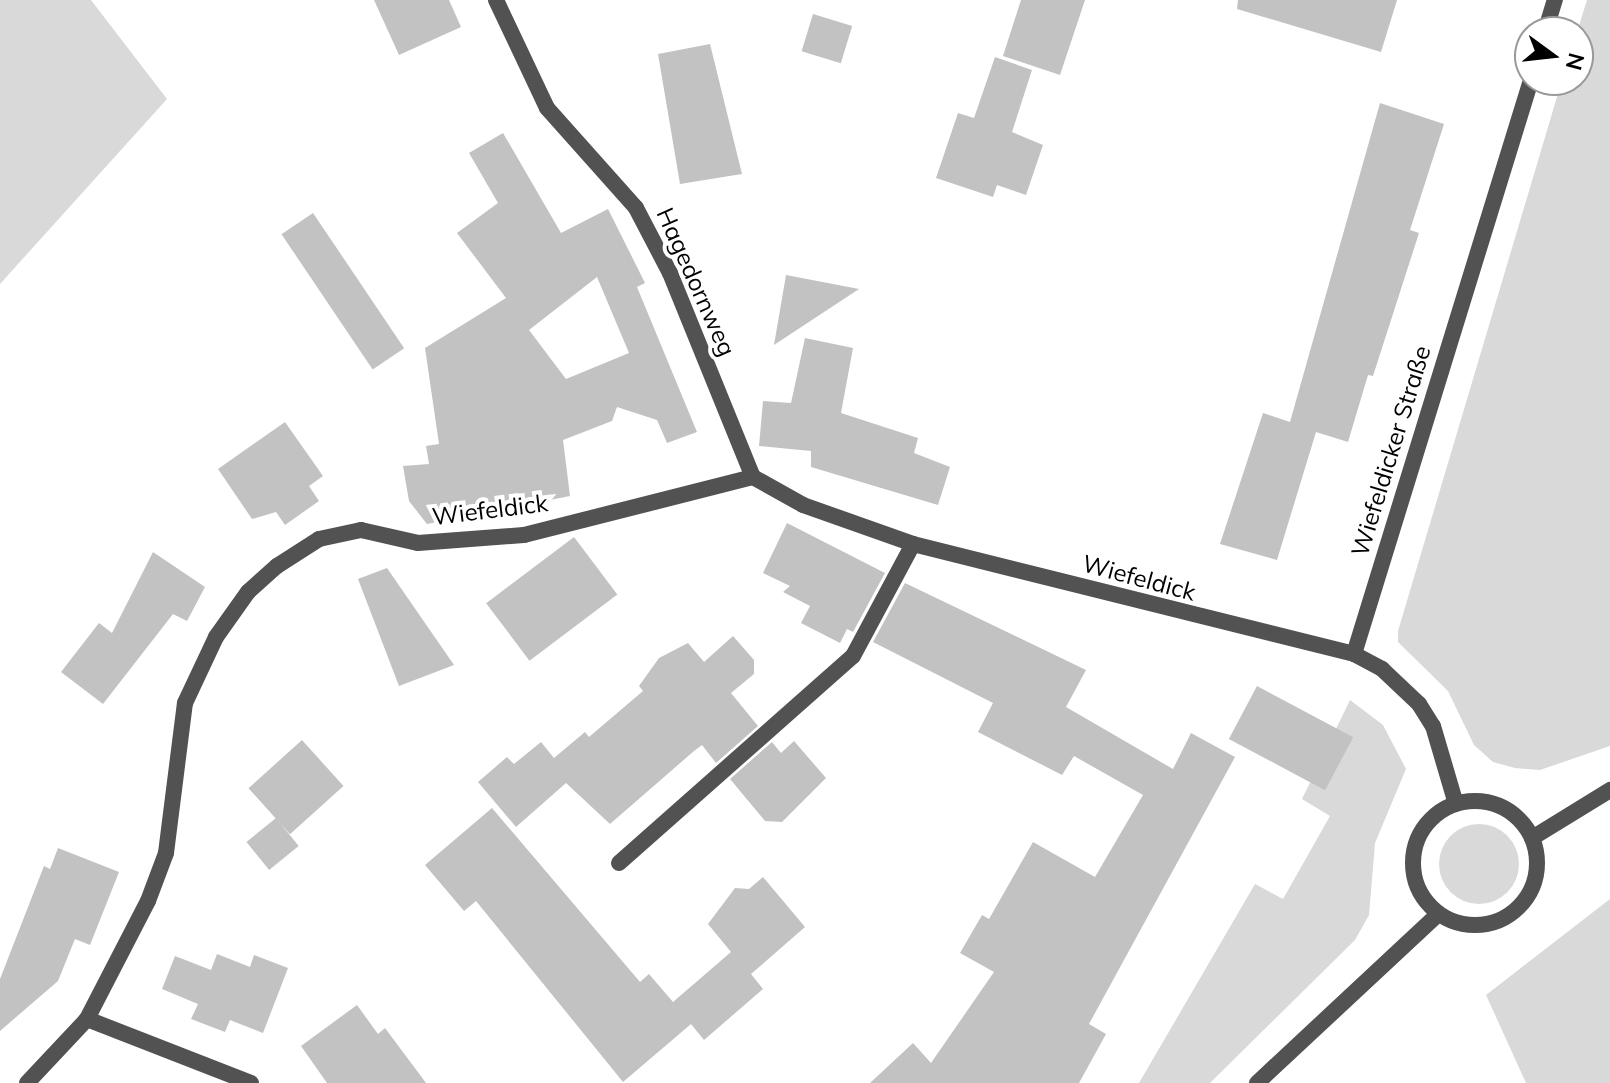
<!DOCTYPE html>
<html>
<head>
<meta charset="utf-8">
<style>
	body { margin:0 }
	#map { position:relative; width:1610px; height:1083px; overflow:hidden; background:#fff; font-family:Mulish,sans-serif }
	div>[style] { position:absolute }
	.green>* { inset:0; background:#d9d9d9 }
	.round { border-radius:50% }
	.building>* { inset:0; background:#c2c2c2; transform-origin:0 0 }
	.minor>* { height:16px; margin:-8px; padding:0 8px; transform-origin:8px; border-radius:8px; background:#525252 }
	.minor>.ring { margin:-8px; padding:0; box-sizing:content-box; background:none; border:16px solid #525252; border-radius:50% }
	span { translate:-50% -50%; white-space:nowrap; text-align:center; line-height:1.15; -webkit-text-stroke:8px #fff; paint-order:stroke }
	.street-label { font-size:24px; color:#000 }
	.north { position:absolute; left:1514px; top:16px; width:80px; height:80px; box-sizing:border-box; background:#fff; border:2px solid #999; border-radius:50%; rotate:105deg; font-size:22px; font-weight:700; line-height:32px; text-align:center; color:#000 }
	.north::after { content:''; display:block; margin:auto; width:28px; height:36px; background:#000; clip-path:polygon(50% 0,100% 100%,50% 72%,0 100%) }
</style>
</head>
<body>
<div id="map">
	<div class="green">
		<i style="clip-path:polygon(0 0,91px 0,167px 99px,0 284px)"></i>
		<i style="clip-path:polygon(1587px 0,1610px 0,1610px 746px,1540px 770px,1515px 768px,1493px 762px,1474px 745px,1448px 691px,1398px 642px,1398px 631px,1562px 80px,1578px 80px,1577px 32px)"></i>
		<i style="clip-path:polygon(1350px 700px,1383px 725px,1406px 769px,1375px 843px,1369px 915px,1355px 940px,1210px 1083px,1139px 1083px,1255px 884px,1283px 899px,1330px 816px,1302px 799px)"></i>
		<i class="round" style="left:1439px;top:824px;width:80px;height:80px"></i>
		<i style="clip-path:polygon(1610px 899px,1610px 1083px,1526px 1083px,1486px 995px)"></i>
	</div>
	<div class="building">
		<i style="clip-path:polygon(374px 0,449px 0,461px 27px,399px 55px)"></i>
		<i style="clip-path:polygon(1021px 0,1085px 0,1060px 75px,1003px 56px)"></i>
		<i style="clip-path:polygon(1238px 0,1397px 0,1381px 52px,1237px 9px)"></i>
		<i style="left:813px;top:14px;width:41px;height:39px;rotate:17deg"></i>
		<i style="clip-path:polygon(710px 44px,742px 174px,680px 184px,658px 54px)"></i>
		<i style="clip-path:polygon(995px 57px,1032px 70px,1012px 132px,1043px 145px,1026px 195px,997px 185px,993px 197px,936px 178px,958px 113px,974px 118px)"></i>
		<i style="clip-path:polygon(1380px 103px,1444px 124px,1410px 230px,1419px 233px,1373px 376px,1368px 375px,1348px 442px,1316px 432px,1277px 560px,1220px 544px,1263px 413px,1290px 422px)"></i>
		<i style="clip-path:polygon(evenodd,503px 133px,561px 233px,608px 209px,645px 283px,637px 287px,697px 432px,667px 443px,657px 420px,617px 407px,612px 421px,563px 440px,570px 496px,427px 524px,409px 501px,403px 466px,429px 464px,426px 446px,439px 444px,425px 348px,506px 298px,457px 233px,498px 203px,469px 153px,503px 133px,597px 277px,629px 353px,566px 379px,529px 330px,597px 277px)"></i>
		<i style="left:313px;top:213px;width:163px;height:38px;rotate:56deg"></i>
		<i style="clip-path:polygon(786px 275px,859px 289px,774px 345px)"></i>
		<i style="clip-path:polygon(805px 338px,853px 348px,841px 413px,918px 438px,914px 453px,950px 467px,938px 505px,811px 467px,811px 451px,759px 446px,763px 401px,791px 403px)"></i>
		<i style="clip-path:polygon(285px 422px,323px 476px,309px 486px,319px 501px,285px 525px,276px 512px,252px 519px,218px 469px)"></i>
		<i style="clip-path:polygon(787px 523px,885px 573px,853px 632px,847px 629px,840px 643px,801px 623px,810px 606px,783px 592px,790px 586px,763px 573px)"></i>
		<i style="left:574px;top:537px;width:72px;height:110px;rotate:53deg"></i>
		<i style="clip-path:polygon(153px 552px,205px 587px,187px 621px,173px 614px,103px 704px,61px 672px,99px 623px,112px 633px)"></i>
		<i style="clip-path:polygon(387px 568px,454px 665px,399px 686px,358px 579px)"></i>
		<i style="clip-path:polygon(905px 583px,1086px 670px,1066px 707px,1173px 769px,1191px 733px,1235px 757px,1089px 1024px,1106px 1034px,1079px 1083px,870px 1083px,913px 1043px,931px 1063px,994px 972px,960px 953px,982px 915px,989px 919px,1033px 842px,1095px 877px,1143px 795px,1074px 756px,1062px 775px,978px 732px,993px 703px,873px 642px)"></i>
		<i style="clip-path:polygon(733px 636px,754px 660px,754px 674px,731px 693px,758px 726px,716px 763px,702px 745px,694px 751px,610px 824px,566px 783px,516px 827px,478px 782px,507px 757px,514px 764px,541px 742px,554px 758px,585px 732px,589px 737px,643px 691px,639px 686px,659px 658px,688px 643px,704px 662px)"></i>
		<i style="left:1257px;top:686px;width:109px;height:60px;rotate:28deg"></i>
		<i style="left:302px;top:740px;width:62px;height:72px;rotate:48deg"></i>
		<i style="clip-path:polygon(794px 741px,826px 778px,782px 822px,765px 821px,730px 779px,772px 742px,781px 753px)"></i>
		<i style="clip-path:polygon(492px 808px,640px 982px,649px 974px,673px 1002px,731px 952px,708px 924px,735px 888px,749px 889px,763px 877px,805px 927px,751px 974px,763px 989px,704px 1040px,691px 1024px,623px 1082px,476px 901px,464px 911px,425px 865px)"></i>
		<i style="left:276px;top:818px;width:36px;height:38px;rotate:51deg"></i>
		<i style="clip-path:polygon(58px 848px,119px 872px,90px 945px,75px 939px,58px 981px,0 1031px,0 979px,44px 866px,50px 869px)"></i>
		<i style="clip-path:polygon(217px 954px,250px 967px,254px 955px,288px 968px,263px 1033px,230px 1020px,225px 1032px,191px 1019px,198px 1004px,162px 989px,175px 956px,211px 970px)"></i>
		<i style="clip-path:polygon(357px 1005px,378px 1034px,385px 1028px,426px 1083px,327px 1083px,301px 1046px)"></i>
	</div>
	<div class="minor">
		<i style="left:496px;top:0;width:119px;rotate:64.7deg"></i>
		<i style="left:547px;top:108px;width:134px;rotate:48.3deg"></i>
		<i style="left:636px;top:208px;width:73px;rotate:62.4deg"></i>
		<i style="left:670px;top:273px;width:220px;rotate:67.9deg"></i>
		<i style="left:1545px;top:32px;width:34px;rotate:-73deg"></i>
		<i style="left:1354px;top:654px;width:601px;rotate:-72.86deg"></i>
		<i class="ring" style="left:1413px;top:801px;width:108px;height:108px"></i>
		<i style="left:1532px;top:838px;width:92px;rotate:-31.6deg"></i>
		<i style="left:619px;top:863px;width:312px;rotate:-41.5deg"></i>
		<i style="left:853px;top:656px;width:127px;rotate:-61.8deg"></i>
		<i style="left:87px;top:1019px;width:176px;rotate:21.3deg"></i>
		<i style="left:27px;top:1083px;width:88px;rotate:-46.8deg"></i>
		<i style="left:87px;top:1019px;width:133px;rotate:-62.7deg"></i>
		<i style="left:148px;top:901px;width:51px;rotate:-69.4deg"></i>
		<i style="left:166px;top:853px;width:151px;rotate:-82.8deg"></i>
		<i style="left:185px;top:703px;width:73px;rotate:-64.8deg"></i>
		<i style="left:216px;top:637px;width:55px;rotate:-54.6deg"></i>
		<i style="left:248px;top:592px;width:39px;rotate:-42deg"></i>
		<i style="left:277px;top:566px;width:50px;rotate:-32.7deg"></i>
		<i style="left:319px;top:539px;width:43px;rotate:-12.1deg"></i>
		<i style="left:361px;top:530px;width:58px;rotate:12.8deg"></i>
		<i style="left:418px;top:543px;width:106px;rotate:-4.3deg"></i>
		<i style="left:524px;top:535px;width:236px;rotate:-14.2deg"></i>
		<i style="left:753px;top:477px;width:57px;rotate:29.2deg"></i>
		<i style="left:803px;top:505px;width:117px;rotate:19.5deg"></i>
		<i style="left:913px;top:544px;width:455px;rotate:14deg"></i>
		<i style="left:1354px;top:654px;width:32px;rotate:28deg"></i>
		<i style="left:1382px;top:669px;width:51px;rotate:43.4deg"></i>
		<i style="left:1419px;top:704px;width:26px;rotate:58deg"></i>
		<i style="left:1433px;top:726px;width:81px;rotate:73.6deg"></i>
		<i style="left:1257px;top:1083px;width:248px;rotate:-43deg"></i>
	</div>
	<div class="street-label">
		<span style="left:696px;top:282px;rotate:66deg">Hagedornweg</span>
		<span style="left:1391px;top:451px;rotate:-73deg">Wiefeldicker Straße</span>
		<span style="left:490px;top:510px;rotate:-7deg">Wiefeldick</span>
		<span style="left:1139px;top:578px;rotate:15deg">Wiefeldick</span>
	</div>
	<div class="north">N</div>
</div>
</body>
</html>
